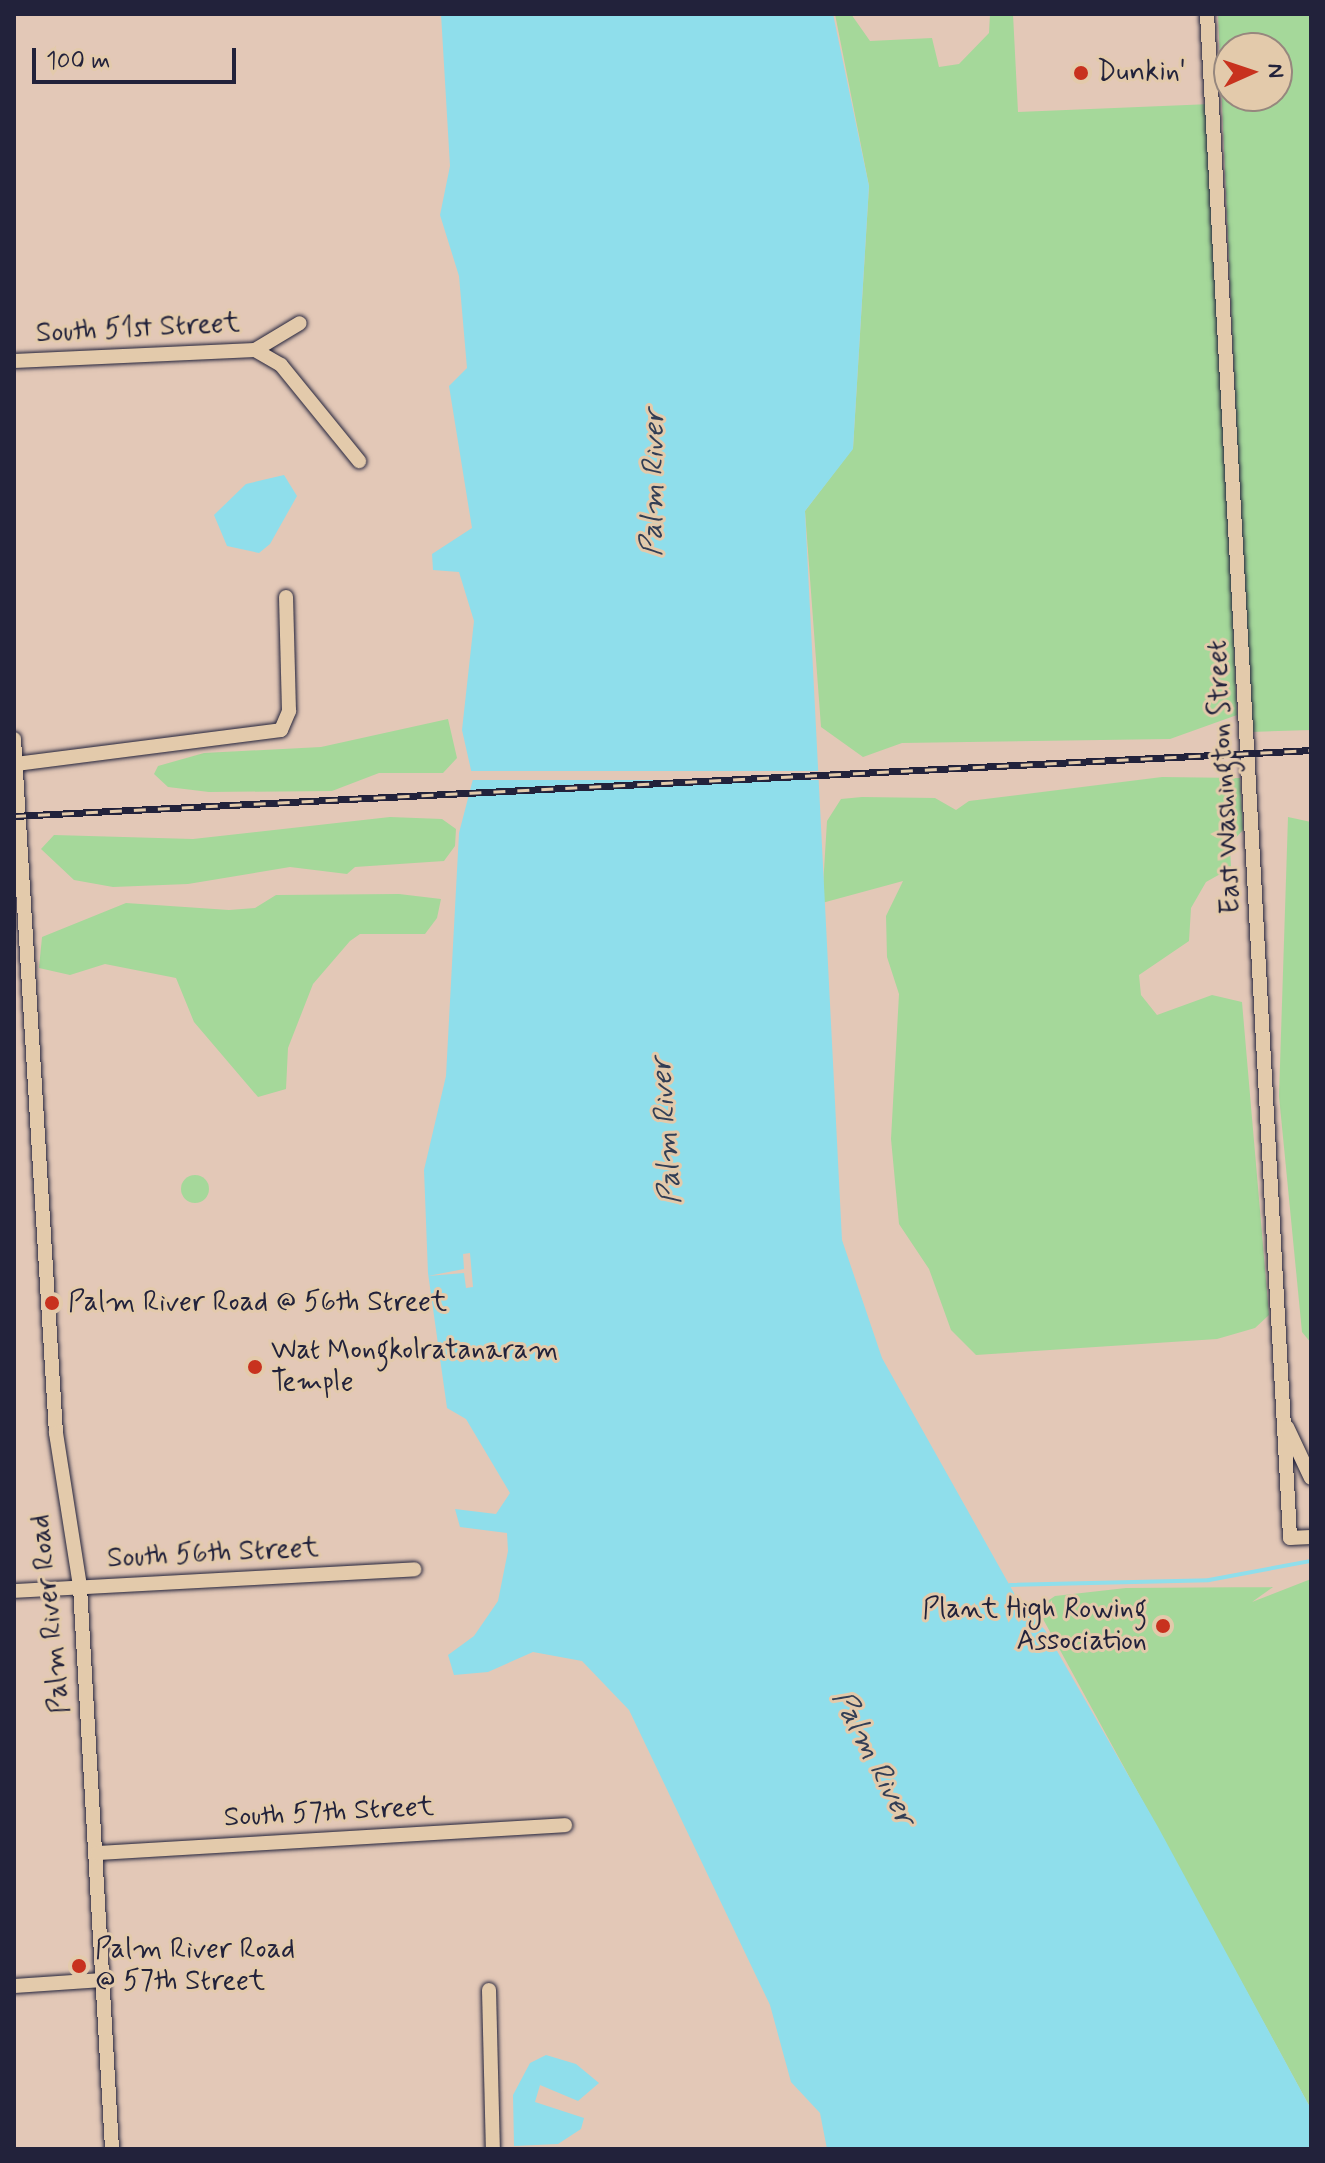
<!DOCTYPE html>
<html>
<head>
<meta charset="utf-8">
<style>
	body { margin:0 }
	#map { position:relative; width:1325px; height:2163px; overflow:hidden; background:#e3c8b7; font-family:Mynerve,sans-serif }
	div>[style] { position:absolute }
	.green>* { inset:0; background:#a5d89a }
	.round { border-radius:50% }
	.water>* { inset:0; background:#8fdeeb }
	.pier>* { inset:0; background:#e3c8b7; transform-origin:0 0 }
	.stream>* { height:4px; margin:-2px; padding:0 2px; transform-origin:2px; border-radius:2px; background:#8fdeeb }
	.roads { filter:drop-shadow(0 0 2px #22223b) drop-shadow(0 0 2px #22223b) }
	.minor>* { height:14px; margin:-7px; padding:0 7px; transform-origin:7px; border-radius:7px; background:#e3caab }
	.rail>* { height:7px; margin-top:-3.5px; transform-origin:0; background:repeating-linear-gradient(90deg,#e3caab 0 12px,#22223b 0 24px); box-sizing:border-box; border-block:2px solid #22223b }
	.dots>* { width:22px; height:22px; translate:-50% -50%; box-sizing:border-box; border:4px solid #e3caab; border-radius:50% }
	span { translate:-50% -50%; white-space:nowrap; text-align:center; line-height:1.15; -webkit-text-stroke:6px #e3caab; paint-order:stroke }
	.poi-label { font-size:28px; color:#22223b }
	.left { translate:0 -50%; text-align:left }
	.right { translate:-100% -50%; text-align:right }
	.street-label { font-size:28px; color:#22223b }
	.water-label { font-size:30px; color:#323e55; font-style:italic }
	.frame { position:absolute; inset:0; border:16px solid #22223b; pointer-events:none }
	.north { position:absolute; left:1213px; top:32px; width:80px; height:80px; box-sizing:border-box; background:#e3caab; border:2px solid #96877e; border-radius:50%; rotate:87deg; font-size:22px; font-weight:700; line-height:32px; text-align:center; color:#22223b }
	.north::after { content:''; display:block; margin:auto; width:28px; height:36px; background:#c8321e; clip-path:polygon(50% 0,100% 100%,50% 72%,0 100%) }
	.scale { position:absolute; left:32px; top:48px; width:204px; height:36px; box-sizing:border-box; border:4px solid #22223b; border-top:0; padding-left:10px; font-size:24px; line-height:28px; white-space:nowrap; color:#22223b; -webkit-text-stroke:6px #e3caab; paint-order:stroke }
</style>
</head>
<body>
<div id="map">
	<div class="green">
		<i style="clip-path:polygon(835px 14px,851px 14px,870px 41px,932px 38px,939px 67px,959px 64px,989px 33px,990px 14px,1013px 14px,1018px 112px,1211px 104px,1237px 715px,1170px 739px,902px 743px,863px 757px,821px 727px,805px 511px,853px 448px,869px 186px)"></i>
		<i style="clip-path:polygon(evenodd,1218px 14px,1311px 14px,1311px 730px,1250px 732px,1218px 14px,1229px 48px,1277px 48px,1277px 96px,1229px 96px,1229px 48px)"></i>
		<i style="clip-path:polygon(448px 719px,457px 758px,443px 773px,379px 773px,332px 791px,209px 792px,168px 787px,154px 774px,158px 766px,204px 753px,321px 747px)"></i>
		<i style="clip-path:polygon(1162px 777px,1240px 778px,1243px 830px,1230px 844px,1231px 868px,1206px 882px,1191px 908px,1189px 941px,1139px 975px,1141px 995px,1157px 1015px,1212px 995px,1242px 1002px,1269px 1315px,1255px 1328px,1217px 1339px,976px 1355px,951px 1330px,929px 1269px,899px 1224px,891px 1139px,899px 994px,887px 957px,886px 916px,903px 881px,822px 903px,827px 821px,841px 799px,862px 797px,935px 798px,956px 810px,969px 801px)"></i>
		<i style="clip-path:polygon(390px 817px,442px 819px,456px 829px,455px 846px,444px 861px,355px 867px,347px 874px,290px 867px,188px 884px,113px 887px,74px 880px,41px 849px,54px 835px,193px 839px)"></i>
		<i style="clip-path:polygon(1288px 817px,1311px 822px,1311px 1343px,1302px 1332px,1279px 1096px)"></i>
		<i style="clip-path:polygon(399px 894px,441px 899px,437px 918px,425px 934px,360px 934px,350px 941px,313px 984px,288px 1048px,286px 1089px,258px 1097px,194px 1022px,176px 978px,105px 964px,70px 975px,39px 968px,42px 937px,126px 903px,229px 910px,255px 908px,276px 895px)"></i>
		<i class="round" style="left:181px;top:1175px;width:28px;height:28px"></i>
		<i style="clip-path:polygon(1311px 1579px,1311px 2109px,1037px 1608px,1055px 1596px,1126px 1588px,1273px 1587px,1252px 1602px)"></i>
	</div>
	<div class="water">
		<i style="clip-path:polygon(441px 14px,833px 14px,869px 186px,853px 449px,805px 511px,842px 1240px,882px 1358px,1019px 1602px,1045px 1630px,1158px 1827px,1311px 2109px,1311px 2149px,827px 2149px,820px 2113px,791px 2082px,770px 2005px,629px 1710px,582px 1661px,533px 1652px,488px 1672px,454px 1675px,448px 1655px,474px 1636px,498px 1601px,508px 1551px,507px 1533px,460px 1527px,455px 1509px,496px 1514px,510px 1493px,466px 1419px,447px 1408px,428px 1273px,424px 1170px,446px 1076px,459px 833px,473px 779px,462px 730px,474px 621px,459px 572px,433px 570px,432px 554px,472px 528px,449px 386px,467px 368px,459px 276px,440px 215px,450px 166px)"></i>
		<i style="clip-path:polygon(284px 475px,297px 496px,270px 544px,259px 553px,227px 546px,214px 515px,246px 484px)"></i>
		<i style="clip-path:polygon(546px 2055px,576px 2064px,599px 2083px,578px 2101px,540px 2085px,535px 2102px,584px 2118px,581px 2129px,558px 2144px,514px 2146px,513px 2095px,530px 2063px)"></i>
	</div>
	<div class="pier">
		<i style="left:826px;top:771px;width:9px;height:359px;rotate:90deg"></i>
		<i style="clip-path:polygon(470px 1253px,473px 1287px,466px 1288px,464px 1273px,428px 1276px,464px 1269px,463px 1254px)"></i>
	</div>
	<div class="stream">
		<i style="left:1010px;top:1585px;width:199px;rotate:-1.4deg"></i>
		<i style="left:1209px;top:1580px;width:104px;rotate:-10.6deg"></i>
	</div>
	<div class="roads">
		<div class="minor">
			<i style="left:1207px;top:14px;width:1526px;rotate:86.88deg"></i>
			<i style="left:1290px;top:1538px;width:21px;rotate:-3deg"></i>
			<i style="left:255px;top:350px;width:52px;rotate:-31deg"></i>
			<i style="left:14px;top:361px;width:241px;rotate:-2.6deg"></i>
			<i style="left:255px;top:350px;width:30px;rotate:30deg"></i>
			<i style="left:281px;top:365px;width:124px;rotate:50.9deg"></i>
			<i style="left:14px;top:739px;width:695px;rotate:86.54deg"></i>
			<i style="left:56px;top:1433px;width:156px;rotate:81.1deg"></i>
			<i style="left:80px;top:1587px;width:563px;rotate:86.74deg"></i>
			<i style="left:16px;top:764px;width:267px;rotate:-7.3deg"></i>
			<i style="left:281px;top:730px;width:21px;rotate:-67deg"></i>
			<i style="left:289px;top:711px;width:114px;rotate:-91.5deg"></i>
			<i style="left:1287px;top:1427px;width:56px;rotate:64.8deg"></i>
			<i style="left:14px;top:1591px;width:401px;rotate:-3.1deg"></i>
			<i style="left:97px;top:1853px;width:469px;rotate:-3.4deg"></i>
			<i style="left:14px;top:1986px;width:89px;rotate:-3.9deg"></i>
			<i style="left:489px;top:1990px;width:159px;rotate:88.6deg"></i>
		</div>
	</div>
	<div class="rail">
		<i style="left:14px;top:816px;width:1299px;rotate:-2.91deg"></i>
	</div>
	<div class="dots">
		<i style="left:1081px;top:73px;background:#c8321e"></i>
		<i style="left:52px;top:1303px;background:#c8321e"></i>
		<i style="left:255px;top:1367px;background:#c8321e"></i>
		<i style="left:1163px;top:1626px;background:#c8321e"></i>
		<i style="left:79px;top:1966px;background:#c8321e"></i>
	</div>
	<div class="poi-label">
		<span class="left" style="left:1097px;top:73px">Dunkin'</span>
		<span class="left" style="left:68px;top:1303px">Palm River Road @ 56th Street</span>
		<span class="left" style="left:271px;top:1367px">Wat Mongkolratanaram<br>Temple</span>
		<span class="right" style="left:1147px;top:1626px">Plant High Rowing<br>Association</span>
		<span class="left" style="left:95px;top:1966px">Palm River Road<br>@ 57th Street</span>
	</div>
	<div class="street-label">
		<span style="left:138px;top:329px;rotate:-3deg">South 51st Street</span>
		<span style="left:1225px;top:777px;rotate:-93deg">East Washington Street</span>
		<span style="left:213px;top:1554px;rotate:-3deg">South 56th Street</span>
		<span style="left:51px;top:1614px;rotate:-96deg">Palm River Road</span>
		<span style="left:329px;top:1813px;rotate:-3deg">South 57th Street</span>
	</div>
	<div class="water-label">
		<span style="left:654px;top:483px;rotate:-89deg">Palm River</span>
		<span style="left:667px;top:1131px;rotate:-94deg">Palm River</span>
		<span style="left:873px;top:1758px;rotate:63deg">Palm River</span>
	</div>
	<div class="frame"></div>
	<div class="north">N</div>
	<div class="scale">100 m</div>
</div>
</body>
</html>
